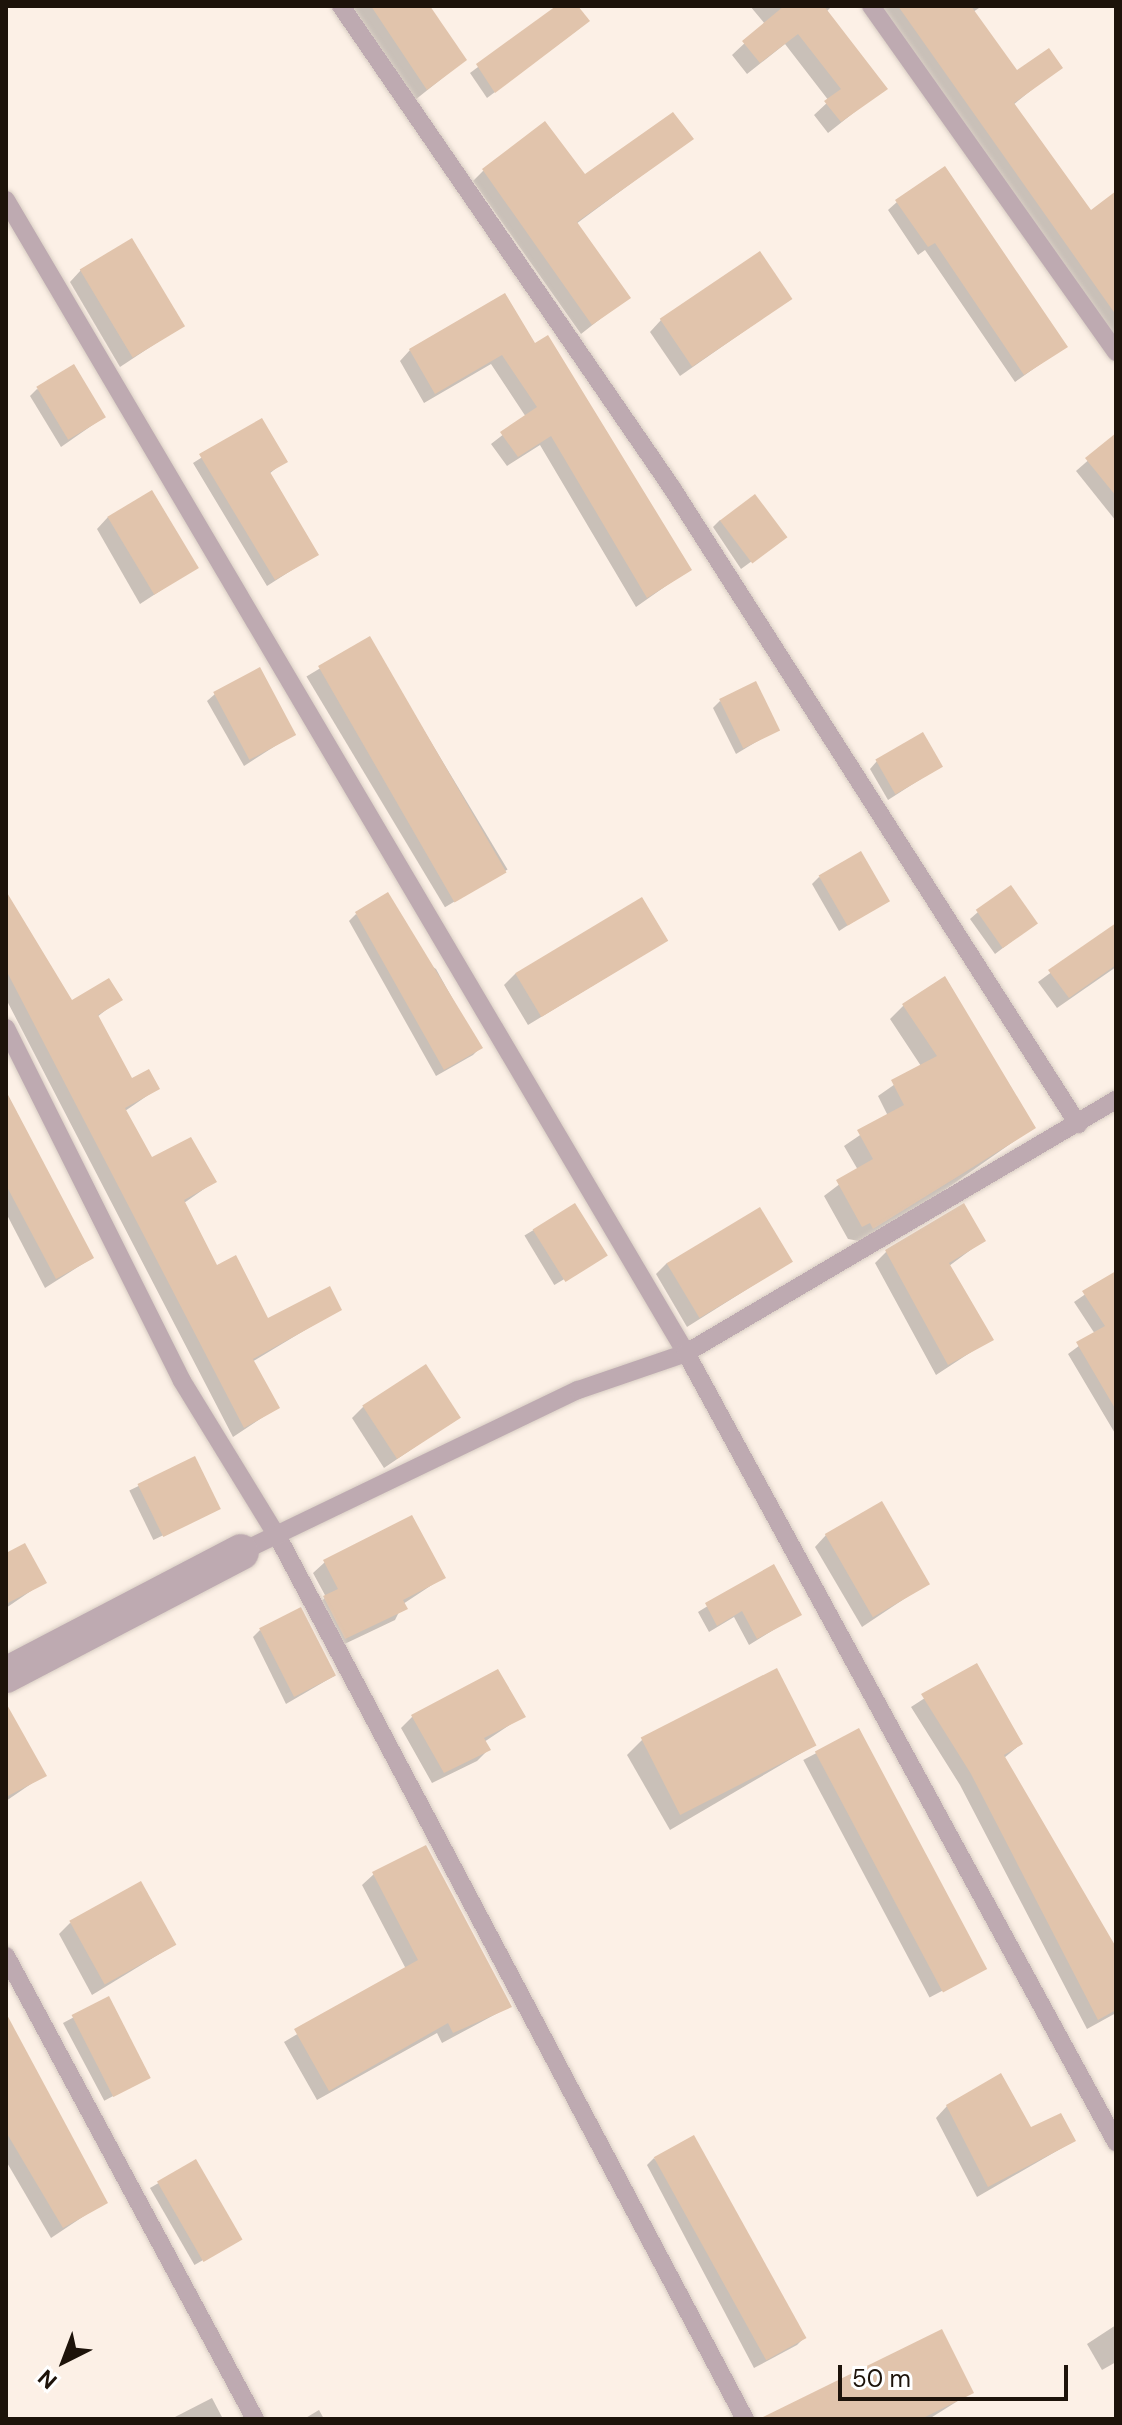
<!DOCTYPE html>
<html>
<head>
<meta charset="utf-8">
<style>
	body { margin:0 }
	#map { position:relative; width:1122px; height:2425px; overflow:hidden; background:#fcf0e6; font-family:"DM Sans",sans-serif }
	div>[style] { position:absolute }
	.shadow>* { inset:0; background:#0003; transform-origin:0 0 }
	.building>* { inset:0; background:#e1c4ac; transform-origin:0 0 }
	.roads { filter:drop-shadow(0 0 2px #d8cdc3) drop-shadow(0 0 2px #d8cdc3) }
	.service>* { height:18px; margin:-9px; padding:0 9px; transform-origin:9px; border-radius:9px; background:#beaab1 }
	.minor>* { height:36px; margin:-18px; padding:0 18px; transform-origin:18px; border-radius:18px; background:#beaab1 }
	span { translate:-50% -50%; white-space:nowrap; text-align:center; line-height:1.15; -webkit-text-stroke:8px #fff; paint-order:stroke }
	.frame { position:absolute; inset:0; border:8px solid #1d130a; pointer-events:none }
	.north { position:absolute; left:24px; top:2321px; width:80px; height:80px; -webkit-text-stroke:6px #fff; paint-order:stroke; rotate:222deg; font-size:22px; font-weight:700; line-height:32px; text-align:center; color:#1d130a }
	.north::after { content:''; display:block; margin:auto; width:28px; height:36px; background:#1d130a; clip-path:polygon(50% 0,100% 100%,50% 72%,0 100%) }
	.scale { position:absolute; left:838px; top:2365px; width:230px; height:36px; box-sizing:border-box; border:4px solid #1d130a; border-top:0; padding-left:10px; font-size:24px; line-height:28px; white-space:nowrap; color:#1d130a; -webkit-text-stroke:6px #fff; paint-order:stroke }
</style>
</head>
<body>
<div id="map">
	<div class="shadow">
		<i style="clip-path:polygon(352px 6px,427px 6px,465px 60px,415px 100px)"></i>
		<i style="clip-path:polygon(559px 6px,576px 6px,580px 28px,487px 98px,470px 73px)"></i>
		<i style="clip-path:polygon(750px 6px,832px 6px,826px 12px,885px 88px,828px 133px,814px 115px,829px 101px,785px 44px,747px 74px,732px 55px,765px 24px)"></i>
		<i style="clip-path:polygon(879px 6px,982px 6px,973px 12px,1017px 73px,1060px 67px,1013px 105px,1090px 213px,1116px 194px,1116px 344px)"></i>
		<i style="clip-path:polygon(691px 139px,576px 224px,628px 297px,581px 334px,473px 181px,483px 171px,585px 177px)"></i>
		<i style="clip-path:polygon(897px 202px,1066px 346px,1015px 382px,925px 250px,918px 255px,888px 210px)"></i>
		<i style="clip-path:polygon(81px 270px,182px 326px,120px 367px,70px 282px)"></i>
		<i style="clip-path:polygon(790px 299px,680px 376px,650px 332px,661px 320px)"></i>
		<i style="clip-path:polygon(534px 346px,690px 569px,636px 607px,540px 445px,507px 466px,491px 444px,526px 417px,491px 364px,424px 403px,400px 361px,410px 350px)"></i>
		<i style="clip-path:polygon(37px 389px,104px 417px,61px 447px,30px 396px)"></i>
		<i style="clip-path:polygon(261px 420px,285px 461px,269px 474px,317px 554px,267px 586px,193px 463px)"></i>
		<i style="clip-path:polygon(1116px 436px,1116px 521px,1076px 471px)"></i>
		<i style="clip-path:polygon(108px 517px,195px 568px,140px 604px,97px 529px)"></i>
		<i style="clip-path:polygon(720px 520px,785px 537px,741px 569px,713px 527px)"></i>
		<i style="left:369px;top:639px;width:269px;height:73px;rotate:59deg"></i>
		<i style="clip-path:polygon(215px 694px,294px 734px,244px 766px,207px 701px)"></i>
		<i style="clip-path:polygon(720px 701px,778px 729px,736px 754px,713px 708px)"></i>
		<i style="clip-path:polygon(877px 761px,941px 766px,888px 800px,870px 769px)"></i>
		<i style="clip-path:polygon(819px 877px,887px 900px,839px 931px,812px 884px)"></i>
		<i style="clip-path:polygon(6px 900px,71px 1003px,120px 999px,97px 1017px,131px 1081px,157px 1089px,125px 1111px,151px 1160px,214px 1182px,184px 1203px,216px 1268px,268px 1321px,340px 1309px,252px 1362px,278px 1407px,233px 1437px,6px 999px)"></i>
		<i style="clip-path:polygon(978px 912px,1036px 923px,995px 954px,970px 919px)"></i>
		<i style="clip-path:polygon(356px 914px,436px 969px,480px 1048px,473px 1055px,436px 1076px,349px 921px)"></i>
		<i style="clip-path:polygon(1116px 925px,1116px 967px,1057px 1008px,1038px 982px)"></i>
		<i style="clip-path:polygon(666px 941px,528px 1025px,504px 985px,515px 974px)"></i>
		<i style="clip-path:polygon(904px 1005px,1033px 1128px,936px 1196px,859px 1241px,848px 1239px,824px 1196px,858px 1170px,844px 1146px,888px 1116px,878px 1096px,921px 1066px,890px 1019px)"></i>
		<i style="clip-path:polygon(6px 1092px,92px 1258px,45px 1288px,6px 1213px)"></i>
		<i style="left:575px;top:1205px;width:58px;height:59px;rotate:59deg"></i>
		<i style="clip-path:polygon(984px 1240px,949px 1266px,991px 1339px,936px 1375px,875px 1263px,886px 1252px)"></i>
		<i style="clip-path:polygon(790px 1262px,687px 1327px,656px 1274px,667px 1263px)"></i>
		<i style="clip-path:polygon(1116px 1273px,1116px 1435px,1068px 1354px,1095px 1334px,1074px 1302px)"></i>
		<i style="clip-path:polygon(363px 1407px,459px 1417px,384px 1468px,352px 1418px)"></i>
		<i style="left:194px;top:1459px;width:55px;height:72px;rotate:64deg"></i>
		<i style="clip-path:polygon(826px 1535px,928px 1583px,862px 1627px,815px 1547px)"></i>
		<i style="clip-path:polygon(6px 1556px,44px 1582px,6px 1608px)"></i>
		<i style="clip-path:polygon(325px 1562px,444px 1577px,403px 1604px,395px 1620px,334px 1649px,313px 1609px,326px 1597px,313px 1573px)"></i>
		<i style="clip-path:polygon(773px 1566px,799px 1614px,749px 1645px,734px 1617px,709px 1632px,698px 1612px)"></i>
		<i style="clip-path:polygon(260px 1630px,334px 1676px,286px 1704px,253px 1637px)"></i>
		<i style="clip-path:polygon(976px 1665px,1021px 1744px,1004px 1758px,1116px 1953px,1116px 2013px,1087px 2029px,960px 1785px,911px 1707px)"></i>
		<i style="clip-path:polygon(523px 1716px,484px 1742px,489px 1749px,477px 1761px,432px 1783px,401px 1728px,412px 1717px)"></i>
		<i style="left:858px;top:1731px;width:269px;height:62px;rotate:62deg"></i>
		<i style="clip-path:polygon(6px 1732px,44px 1775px,6px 1801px)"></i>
		<i style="clip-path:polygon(642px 1740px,815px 1745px,670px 1830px,627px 1755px)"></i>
		<i style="clip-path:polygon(374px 1874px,509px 2007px,442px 2043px,437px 2033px,317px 2100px,284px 2042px,406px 1969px,362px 1885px)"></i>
		<i style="clip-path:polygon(70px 1923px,174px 1945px,92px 1995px,59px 1934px)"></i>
		<i style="left:108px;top:1999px;width:88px;height:51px;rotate:62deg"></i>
		<i style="clip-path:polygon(6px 2017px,105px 2202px,51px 2238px,6px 2161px)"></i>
		<i style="clip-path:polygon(947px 2106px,1074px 2141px,977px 2197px,936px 2118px)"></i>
		<i style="clip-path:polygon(654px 2158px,805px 2337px,797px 2345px,754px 2368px,647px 2165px)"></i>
		<i style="left:195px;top:2162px;width:89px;height:52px;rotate:60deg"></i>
		<i style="clip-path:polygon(1116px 2325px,1116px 2362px,1102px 2370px,1087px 2344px)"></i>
		<i style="clip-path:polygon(972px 2392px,929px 2419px,780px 2419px)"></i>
		<i style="clip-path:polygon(212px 2398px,223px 2419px,174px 2418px,175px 2417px)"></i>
		<i style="clip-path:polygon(319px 2410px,324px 2419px,304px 2419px)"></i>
	</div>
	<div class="building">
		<i style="clip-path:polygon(371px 6px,430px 6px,467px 60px,427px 90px)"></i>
		<i style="clip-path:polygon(556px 6px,578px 6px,590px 21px,495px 93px,476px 64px)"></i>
		<i style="clip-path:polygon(784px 6px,824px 6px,888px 89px,841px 122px,824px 101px,841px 89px,798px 34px,760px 63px,742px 41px)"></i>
		<i style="clip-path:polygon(898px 6px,971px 6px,1017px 70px,1049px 48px,1063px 68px,1014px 103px,1091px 210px,1116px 191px,1116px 315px)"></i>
		<i style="clip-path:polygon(673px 112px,694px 139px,577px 222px,631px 298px,592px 325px,482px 169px,545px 121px,585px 174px)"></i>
		<i style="clip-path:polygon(945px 166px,1068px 347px,1024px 375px,935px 243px,928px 247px,895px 200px)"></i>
		<i style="left:132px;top:238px;width:103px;height:61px;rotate:59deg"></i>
		<i style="left:760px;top:251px;width:58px;height:121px;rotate:56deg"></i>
		<i style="clip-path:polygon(505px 293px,535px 343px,548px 335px,692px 570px,647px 598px,551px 436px,518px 457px,500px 432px,537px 407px,502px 355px,435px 394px,409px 349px)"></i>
		<i style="left:74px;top:364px;width:62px;height:44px;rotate:59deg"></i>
		<i style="clip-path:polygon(262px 418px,288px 462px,270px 472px,319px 555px,275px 580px,199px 454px)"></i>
		<i style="clip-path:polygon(1116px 433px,1116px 496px,1085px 458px)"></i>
		<i style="left:152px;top:490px;width:91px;height:52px;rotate:59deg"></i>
		<i style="left:755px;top:494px;width:54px;height:44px;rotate:53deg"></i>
		<i style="left:370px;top:636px;width:273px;height:60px;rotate:60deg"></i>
		<i style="left:260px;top:667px;width:77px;height:53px;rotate:62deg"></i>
		<i style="left:756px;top:681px;width:55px;height:41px;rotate:64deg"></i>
		<i style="left:923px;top:732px;width:40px;height:55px;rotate:60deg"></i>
		<i style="left:861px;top:851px;width:58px;height:49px;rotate:60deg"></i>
		<i style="left:1011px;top:885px;width:47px;height:43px;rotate:55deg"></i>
		<i style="clip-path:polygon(6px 891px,72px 1000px,109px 978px,123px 1000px,98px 1015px,132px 1078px,149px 1069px,160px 1089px,125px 1108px,152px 1157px,191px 1137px,217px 1182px,184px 1200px,217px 1265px,236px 1255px,268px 1318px,330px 1286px,342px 1310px,253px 1359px,280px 1408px,244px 1428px,6px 970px)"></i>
		<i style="clip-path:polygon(388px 892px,483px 1048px,444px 1070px,355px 912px)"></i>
		<i style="left:642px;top:897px;width:51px;height:148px;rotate:59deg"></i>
		<i style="clip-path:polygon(1116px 923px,1116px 965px,1069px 998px,1048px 970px)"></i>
		<i style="clip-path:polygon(945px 976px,1036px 1128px,873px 1229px,870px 1223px,862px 1227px,836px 1180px,873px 1159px,857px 1130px,904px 1105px,891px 1080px,937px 1056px,902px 1004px)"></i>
		<i style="clip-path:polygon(6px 1091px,94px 1258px,56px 1279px,6px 1185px)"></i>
		<i style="left:575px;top:1203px;width:62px;height:50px;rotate:58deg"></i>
		<i style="clip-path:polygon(964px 1203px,986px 1241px,949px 1263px,994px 1340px,948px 1365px,885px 1250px)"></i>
		<i style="left:760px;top:1207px;width:64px;height:109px;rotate:59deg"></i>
		<i style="clip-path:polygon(1116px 1271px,1116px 1410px,1076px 1342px,1105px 1326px,1082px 1291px)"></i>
		<i style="left:426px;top:1364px;width:64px;height:76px;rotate:57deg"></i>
		<i style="left:195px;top:1456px;width:59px;height:64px;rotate:64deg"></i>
		<i style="left:882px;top:1501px;width:96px;height:66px;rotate:60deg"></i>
		<i style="clip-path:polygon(412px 1515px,446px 1578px,403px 1600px,408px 1609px,345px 1639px,323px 1596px,338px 1589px,323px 1560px)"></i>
		<i style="clip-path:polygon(25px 1543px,47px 1583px,6px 1604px,6px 1553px)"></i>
		<i style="clip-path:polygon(774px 1564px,802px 1615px,757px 1639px,742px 1611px,717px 1626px,705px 1603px)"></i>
		<i style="left:301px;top:1607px;width:77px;height:47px;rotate:63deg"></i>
		<i style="clip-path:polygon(977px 1663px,1023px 1744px,1004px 1755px,1116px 1947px,1116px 2010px,1098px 2020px,971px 1774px,921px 1694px)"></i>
		<i style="left:777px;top:1668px;width:87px;height:153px;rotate:63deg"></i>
		<i style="clip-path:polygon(498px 1669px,526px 1717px,484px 1738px,491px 1750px,444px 1773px,411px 1715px)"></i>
		<i style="clip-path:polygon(6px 1703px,47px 1776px,6px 1797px)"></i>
		<i style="left:859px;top:1728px;width:273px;height:50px;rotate:62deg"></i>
		<i style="clip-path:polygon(426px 1845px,512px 2007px,453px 2033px,448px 2023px,329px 2091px,294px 2029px,418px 1960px,372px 1872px)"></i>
		<i style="left:141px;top:1881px;width:73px;height:82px;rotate:61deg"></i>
		<i style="left:109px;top:1996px;width:92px;height:42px;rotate:63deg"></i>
		<i style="clip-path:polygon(6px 2013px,108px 2203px,63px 2228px,6px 2132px)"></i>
		<i style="clip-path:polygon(1001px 2073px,1031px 2127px,1061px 2113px,1076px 2141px,988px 2187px,946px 2105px)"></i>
		<i style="left:694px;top:2135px;width:232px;height:46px;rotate:61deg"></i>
		<i style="left:196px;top:2159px;width:93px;height:45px;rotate:60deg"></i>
		<i style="clip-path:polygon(942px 2329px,974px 2393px,921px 2419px,759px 2419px)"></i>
	</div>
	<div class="roads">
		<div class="service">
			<i style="left:341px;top:6px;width:585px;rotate:55.52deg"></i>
			<i style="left:672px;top:488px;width:755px;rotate:57.45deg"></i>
			<i style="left:871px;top:6px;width:424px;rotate:54.7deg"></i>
			<i style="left:6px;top:200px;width:1339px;rotate:59.47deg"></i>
			<i style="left:686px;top:1353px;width:899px;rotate:61.41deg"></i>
			<i style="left:6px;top:1028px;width:394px;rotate:63.5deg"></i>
			<i style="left:182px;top:1381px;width:185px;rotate:58.5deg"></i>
			<i style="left:279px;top:1539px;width:996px;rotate:62.1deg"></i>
			<i style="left:241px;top:1552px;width:374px;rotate:-25.7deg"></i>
			<i style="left:578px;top:1390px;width:114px;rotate:-18.9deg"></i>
			<i style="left:686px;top:1353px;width:499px;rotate:-30.5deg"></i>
			<i style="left:6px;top:1956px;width:526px;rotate:61.73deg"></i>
		</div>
		<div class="minor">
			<i style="left:6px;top:1675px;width:265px;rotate:-27.6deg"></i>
		</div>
	</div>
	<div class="frame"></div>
	<div class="north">N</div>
	<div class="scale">50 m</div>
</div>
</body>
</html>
